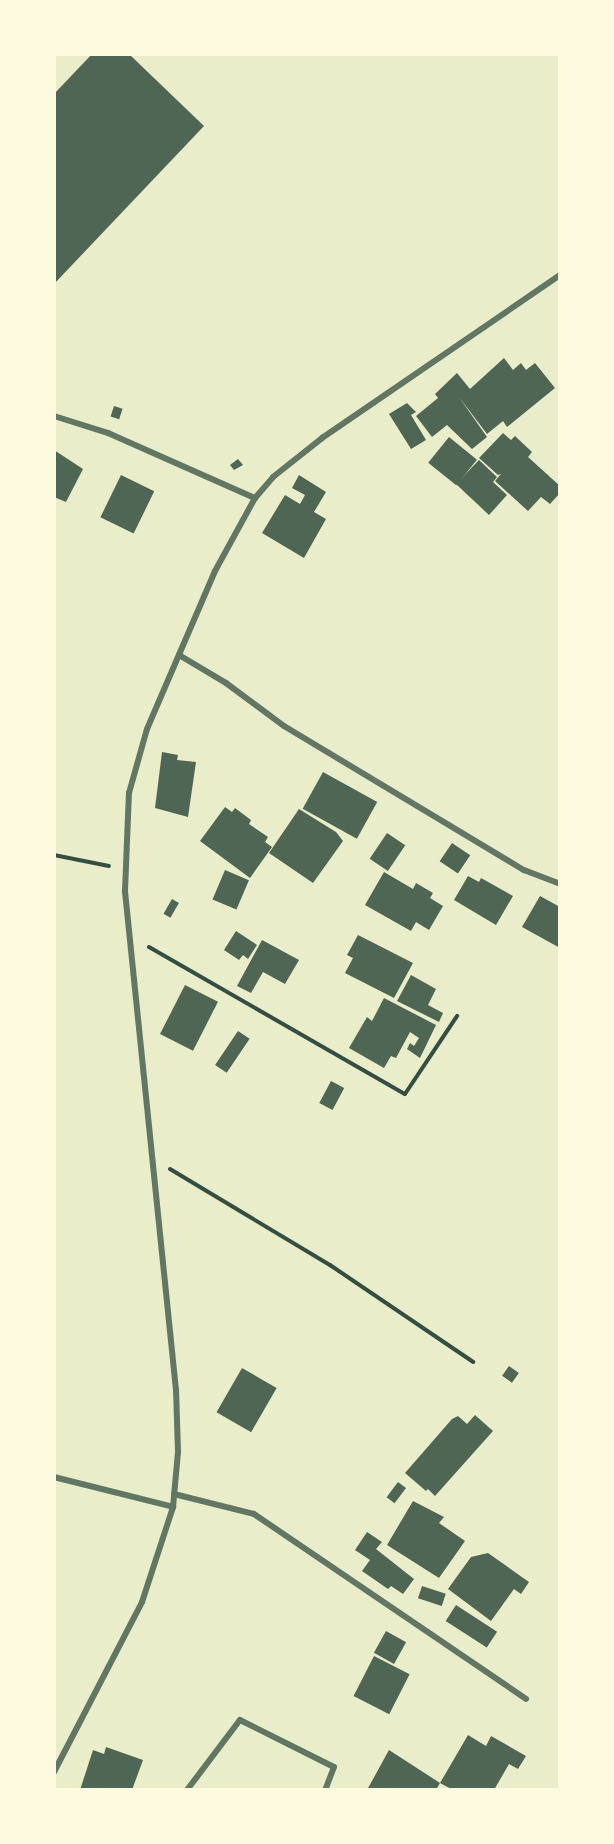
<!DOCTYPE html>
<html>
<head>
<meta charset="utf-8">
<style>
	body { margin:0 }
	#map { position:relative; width:614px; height:1844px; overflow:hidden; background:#e9edc9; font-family:Manrope,sans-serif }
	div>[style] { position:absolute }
	.building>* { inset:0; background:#4f6655; transform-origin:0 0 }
	.path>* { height:4px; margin:-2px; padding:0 2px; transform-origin:2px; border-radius:2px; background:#344e41 }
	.minor>* { height:6px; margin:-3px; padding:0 3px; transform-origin:3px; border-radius:3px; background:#617663 }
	span { translate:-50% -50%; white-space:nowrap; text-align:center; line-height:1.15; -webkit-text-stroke:6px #fefae0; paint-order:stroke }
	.frame { position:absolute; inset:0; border:56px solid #fefae0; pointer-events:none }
</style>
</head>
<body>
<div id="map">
	<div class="building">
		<i style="clip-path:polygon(92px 54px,129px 54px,204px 126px,54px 284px,54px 94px)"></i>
		<i style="clip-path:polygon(504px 358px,513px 370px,521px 363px,526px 370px,535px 363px,555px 388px,507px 427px,503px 421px,487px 434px,459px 397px,487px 437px,472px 449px,447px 425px,432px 437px,416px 416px,438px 398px,435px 394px,457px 373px,470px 389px)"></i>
		<i style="clip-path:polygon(407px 403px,416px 412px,411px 415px,426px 440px,411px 449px,389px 414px)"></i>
		<i style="left:114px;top:406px;width:9px;height:11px;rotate:18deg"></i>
		<i style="clip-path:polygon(503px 433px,511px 440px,515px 436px,532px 452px,528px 457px,560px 486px,560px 493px,550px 504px,541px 497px,528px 511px,495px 481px,501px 474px,498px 475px,479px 458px)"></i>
		<i style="left:449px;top:437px;width:36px;height:33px;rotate:39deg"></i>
		<i style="clip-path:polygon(54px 450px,83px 469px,66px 502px,54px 497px)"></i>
		<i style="clip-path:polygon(238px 459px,243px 465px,234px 470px,230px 465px)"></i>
		<i style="clip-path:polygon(479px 460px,497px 477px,493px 482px,507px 495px,489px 515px,456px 484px)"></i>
		<i style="left:121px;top:475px;width:37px;height:47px;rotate:26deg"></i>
		<i style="clip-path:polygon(299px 475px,326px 492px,314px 512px,326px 519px,304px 558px,262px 533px,285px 495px,300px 504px,305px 495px,292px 488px)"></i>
		<i style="clip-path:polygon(162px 752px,178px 755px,177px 760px,196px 762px,188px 817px,155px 808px)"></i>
		<i style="left:323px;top:772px;width:62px;height:42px;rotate:29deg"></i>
		<i style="clip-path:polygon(225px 807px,232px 812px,235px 808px,251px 820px,249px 824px,268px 837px,265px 842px,272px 847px,250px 878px,200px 841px)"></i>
		<i style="clip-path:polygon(299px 809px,336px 832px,343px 841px,313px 883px,269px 853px)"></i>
		<i style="left:387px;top:833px;width:22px;height:31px;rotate:34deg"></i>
		<i style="left:452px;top:843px;width:22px;height:22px;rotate:34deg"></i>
		<i style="left:225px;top:870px;width:26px;height:32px;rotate:23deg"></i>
		<i style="clip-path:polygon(384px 872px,413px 889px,416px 883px,433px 893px,430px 898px,443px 906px,429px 930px,416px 922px,411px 931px,365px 905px)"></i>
		<i style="clip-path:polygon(468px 876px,479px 882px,481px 878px,513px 896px,496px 925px,454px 900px)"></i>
		<i style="clip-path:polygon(540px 896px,560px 907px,560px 948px,522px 927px)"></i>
		<i style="left:172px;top:899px;width:8px;height:17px;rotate:30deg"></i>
		<i style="clip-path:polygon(236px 931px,257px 945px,248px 959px,243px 955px,239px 960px,224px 950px)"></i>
		<i style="clip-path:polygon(358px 935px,413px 963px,394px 998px,345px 973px,353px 958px,347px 955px)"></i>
		<i style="clip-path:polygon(262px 940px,299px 960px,285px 984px,263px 972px,251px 993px,237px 986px)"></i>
		<i style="clip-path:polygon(411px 975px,436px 989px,428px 1005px,443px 1013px,439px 1022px,397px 1001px)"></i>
		<i style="left:185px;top:985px;width:37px;height:55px;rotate:27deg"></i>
		<i style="clip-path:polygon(384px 998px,436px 1025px,420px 1058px,407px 1049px,410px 1043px,414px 1046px,419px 1038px,410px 1032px,396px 1058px,391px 1056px,384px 1068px,349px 1048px,367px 1017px,372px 1021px)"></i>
		<i style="left:238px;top:1031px;width:14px;height:41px;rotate:34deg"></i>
		<i style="left:331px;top:1081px;width:15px;height:25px;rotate:28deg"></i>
		<i style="left:509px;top:1366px;width:12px;height:12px;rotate:35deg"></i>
		<i style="left:242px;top:1368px;width:40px;height:51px;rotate:30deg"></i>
		<i style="clip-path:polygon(475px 1415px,493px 1431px,435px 1496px,428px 1489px,426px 1491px,405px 1473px,452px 1419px,458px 1416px,467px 1424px)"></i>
		<i style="left:398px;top:1482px;width:10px;height:19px;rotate:37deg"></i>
		<i style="clip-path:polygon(413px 1501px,444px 1517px,439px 1523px,465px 1541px,439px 1578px,387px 1545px)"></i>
		<i style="clip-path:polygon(367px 1532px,382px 1542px,376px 1549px,414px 1579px,403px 1594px,391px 1586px,388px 1589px,362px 1571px,370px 1560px,355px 1550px)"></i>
		<i style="clip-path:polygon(488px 1553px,529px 1582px,521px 1594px,514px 1589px,491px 1621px,448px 1589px,471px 1557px)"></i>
		<i style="left:422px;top:1586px;width:25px;height:13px;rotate:18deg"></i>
		<i style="left:456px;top:1605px;width:49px;height:19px;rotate:33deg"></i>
		<i style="left:386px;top:1631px;width:23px;height:25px;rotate:29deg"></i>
		<i style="left:374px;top:1656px;width:40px;height:45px;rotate:27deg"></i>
		<i style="clip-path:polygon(468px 1735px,486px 1746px,491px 1736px,526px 1756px,518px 1769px,509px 1764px,494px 1790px,453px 1790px,440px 1783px)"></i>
		<i style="clip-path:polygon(106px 1747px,143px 1760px,132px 1790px,80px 1790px,93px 1750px,104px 1754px)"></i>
		<i style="clip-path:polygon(389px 1750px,440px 1783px,436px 1790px,367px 1790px)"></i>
	</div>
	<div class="path">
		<i style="left:54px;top:855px;width:56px;rotate:11.3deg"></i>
		<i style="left:149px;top:947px;width:295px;rotate:29.9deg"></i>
		<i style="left:405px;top:1094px;width:94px;rotate:-56.3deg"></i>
		<i style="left:170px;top:1169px;width:187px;rotate:31deg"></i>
		<i style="left:330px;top:1265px;width:173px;rotate:34.1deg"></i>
	</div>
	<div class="minor">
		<i style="left:54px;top:416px;width:57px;rotate:17.5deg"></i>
		<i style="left:108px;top:433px;width:161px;rotate:23.9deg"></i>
		<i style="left:179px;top:655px;width:55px;rotate:30.8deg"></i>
		<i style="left:226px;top:683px;width:72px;rotate:36.6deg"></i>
		<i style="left:284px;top:726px;width:280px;rotate:31deg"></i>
		<i style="left:524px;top:870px;width:39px;rotate:21deg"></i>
		<i style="left:54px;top:1477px;width:123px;rotate:14.1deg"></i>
		<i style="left:174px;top:1494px;width:82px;rotate:14deg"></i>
		<i style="left:254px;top:1514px;width:329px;rotate:34.2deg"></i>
		<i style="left:54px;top:1772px;width:191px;rotate:-62.6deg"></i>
		<i style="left:142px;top:1602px;width:100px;rotate:-71.9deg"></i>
		<i style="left:173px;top:1507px;width:55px;rotate:-84.8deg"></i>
		<i style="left:178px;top:1452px;width:62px;rotate:-91.8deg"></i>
		<i style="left:176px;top:1390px;width:502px;rotate:-95.84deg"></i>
		<i style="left:125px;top:891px;width:98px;rotate:-87.7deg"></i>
		<i style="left:129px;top:793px;width:66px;rotate:-74.3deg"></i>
		<i style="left:147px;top:729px;width:172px;rotate:-66.7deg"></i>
		<i style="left:215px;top:571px;width:83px;rotate:-61.3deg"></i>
		<i style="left:255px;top:498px;width:28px;rotate:-49deg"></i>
		<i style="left:273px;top:477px;width:63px;rotate:-38.5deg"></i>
		<i style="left:322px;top:438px;width:288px;rotate:-34.4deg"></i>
		<i style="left:187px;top:1790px;width:88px;rotate:-52.9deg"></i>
		<i style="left:240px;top:1720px;width:105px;rotate:26.6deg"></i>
		<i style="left:334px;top:1767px;width:25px;rotate:111deg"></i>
	</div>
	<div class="frame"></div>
</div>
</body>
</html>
